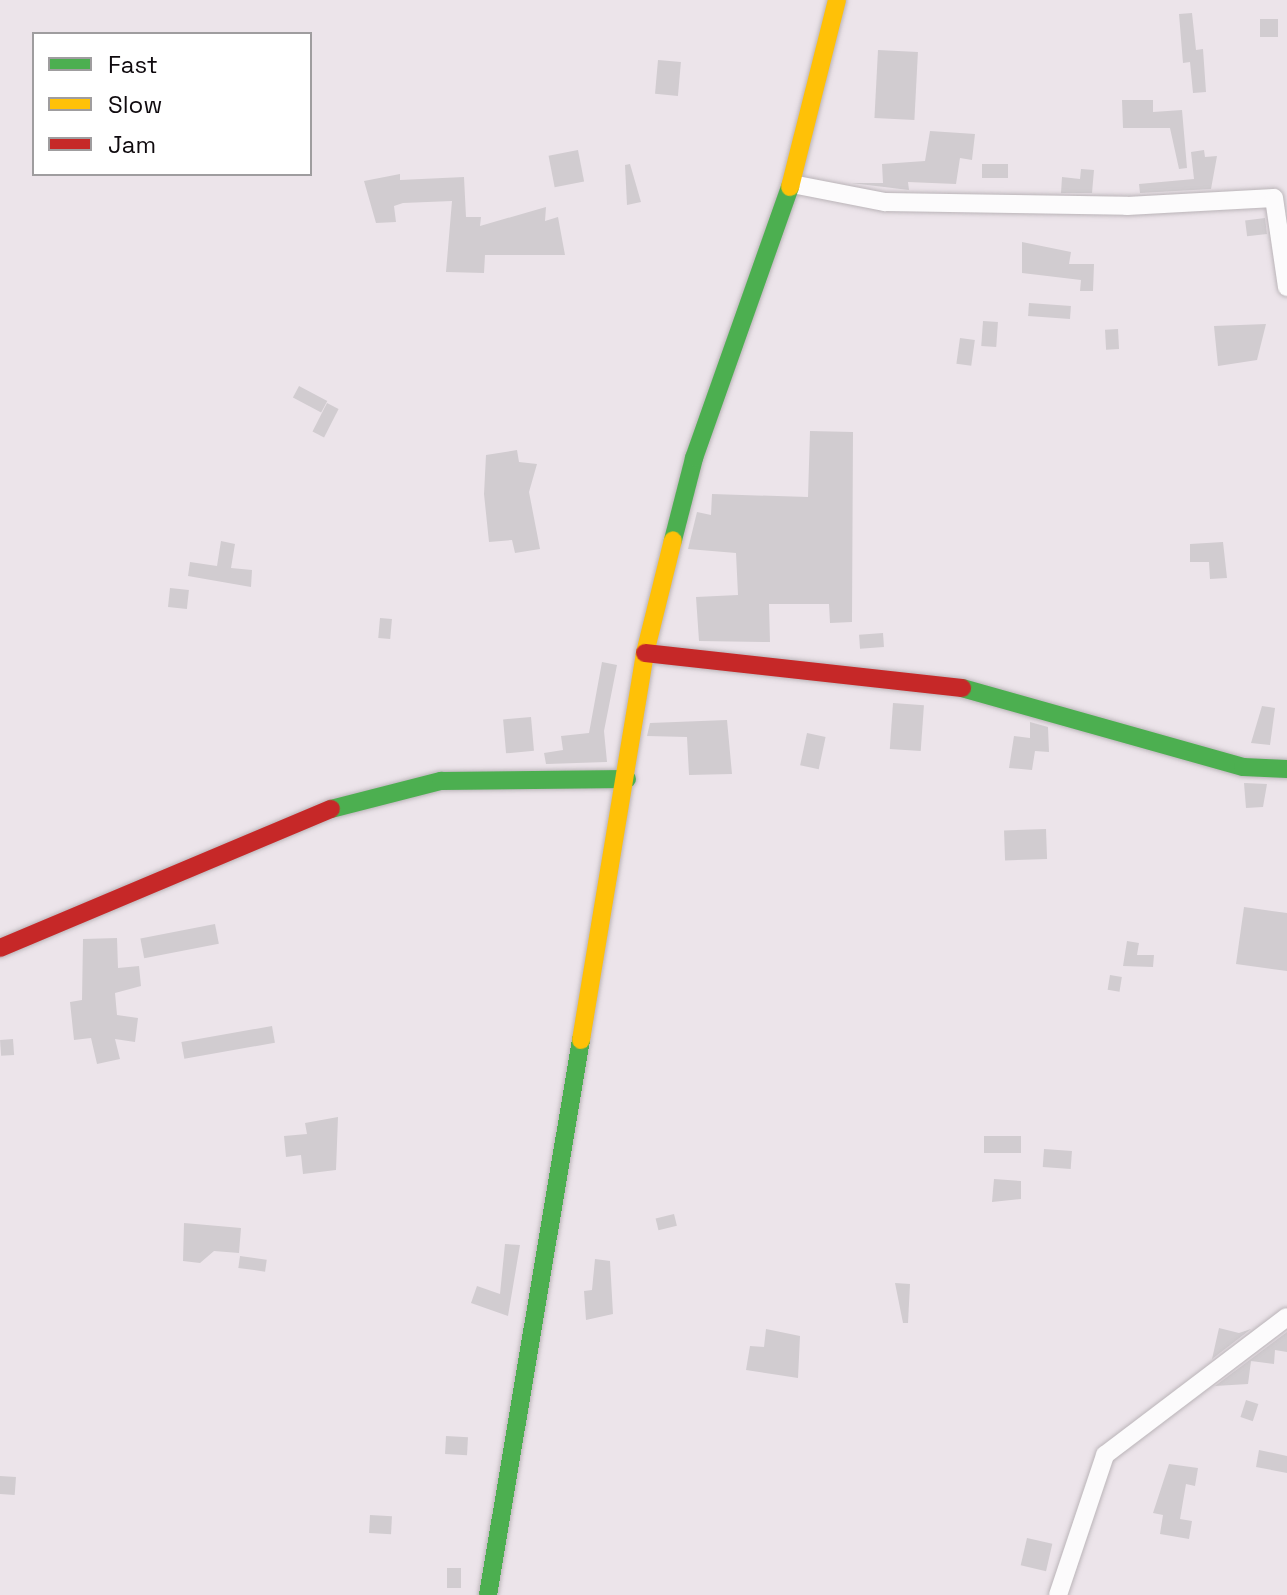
<!DOCTYPE html>
<html>
<head>
<meta charset="utf-8">
<style>
	body { margin:0 }
	#map { position:relative; width:1287px; height:1595px; overflow:hidden; background:#ece4ea; font-family:"Space Grotesk",sans-serif }
	div>[style] { position:absolute }
	.building>* { inset:0; background:#d1ccd0; transform-origin:0 0 }
	.roads { filter:drop-shadow(0 0 2px #bab4b8) drop-shadow(0 0 2px #bab4b8) }
	.street>* { height:18px; margin:-9px; padding:0 9px; transform-origin:9px; border-radius:9px; background:#fcfbfc }
	.fast>* { height:18px; margin:-9px; padding:0 9px; transform-origin:9px; border-radius:9px; background:#4caf50 }
	.slow>* { height:18px; margin:-9px; padding:0 9px; transform-origin:9px; border-radius:9px; background:#ffc107 }
	.jam>* { height:18px; margin:-9px; padding:0 9px; transform-origin:9px; border-radius:9px; background:#c62828 }
	span { translate:-50% -50%; white-space:nowrap; text-align:center; line-height:1.15; -webkit-text-stroke:6px #fff; paint-order:stroke }
	.legend { position:absolute; left:32px; top:32px; width:280px; height:144px; box-sizing:border-box; background:#fff; border:2px solid #9f9d9f; margin:0; padding:10px 14px; list-style:none; font-size:24px; color:#0f0a0e }
	.legend li { display:flex; align-items:center; gap:16px; height:40px }
	.legend b { width:40px; border:2px solid #9f9d9f }
</style>
</head>
<body>
<div id="map">
	<div class="building">
		<i style="clip-path:polygon(1192px 13px,1196px 50px,1203px 49px,1206px 92px,1193px 93px,1190px 62px,1183px 63px,1179px 14px)"></i>
		<i style="left:1260px;top:19px;width:18px;height:18px"></i>
		<i style="left:878px;top:50px;width:40px;height:68px;rotate:3deg"></i>
		<i style="left:658px;top:60px;width:23px;height:34px;rotate:5deg"></i>
		<i style="clip-path:polygon(1122px 100px,1153px 100px,1153px 112px,1182px 110px,1187px 168px,1179px 169px,1170px 128px,1123px 128px)"></i>
		<i style="clip-path:polygon(930px 131px,975px 134px,972px 160px,960px 158px,956px 184px,908px 182px,909px 190px,851px 183px,883px 183px,882px 164px,925px 161px)"></i>
		<i style="left:578px;top:150px;width:32px;height:30px;rotate:79deg"></i>
		<i style="clip-path:polygon(1204px 150px,1205px 157px,1217px 156px,1211px 189px,1140px 193px,1139px 184px,1194px 179px,1191px 152px)"></i>
		<i style="clip-path:polygon(630px 164px,641px 202px,627px 205px,625px 165px)"></i>
		<i style="left:982px;top:164px;width:26px;height:14px"></i>
		<i style="clip-path:polygon(1081px 169px,1094px 170px,1092px 193px,1061px 193px,1062px 177px,1080px 179px)"></i>
		<i style="clip-path:polygon(400px 174px,400px 180px,464px 177px,466px 217px,481px 217px,480px 226px,546px 207px,545px 221px,558px 217px,565px 255px,485px 255px,484px 273px,446px 272px,452px 201px,403px 203px,394px 206px,396px 222px,376px 223px,364px 181px)"></i>
		<i style="left:1265px;top:218px;width:16px;height:20px;rotate:83deg"></i>
		<i style="clip-path:polygon(1022px 242px,1071px 252px,1069px 264px,1094px 264px,1093px 291px,1080px 291px,1081px 280px,1022px 273px)"></i>
		<i style="left:1029px;top:303px;width:42px;height:13px;rotate:4deg"></i>
		<i style="left:983px;top:321px;width:15px;height:25px;rotate:4deg"></i>
		<i style="clip-path:polygon(1266px 324px,1257px 360px,1218px 366px,1214px 326px)"></i>
		<i style="left:1118px;top:329px;width:20px;height:13px;rotate:87deg"></i>
		<i style="left:960px;top:338px;width:15px;height:26px;rotate:8deg"></i>
		<i style="left:299px;top:386px;width:32px;height:13px;rotate:28deg"></i>
		<i style="left:327px;top:403px;width:13px;height:32px;rotate:27deg"></i>
		<i style="clip-path:polygon(810px 431px,853px 432px,852px 622px,830px 623px,829px 604px,769px 604px,770px 642px,699px 641px,696px 597px,738px 595px,736px 553px,688px 549px,697px 512px,711px 515px,712px 494px,808px 497px)"></i>
		<i style="clip-path:polygon(517px 450px,519px 462px,537px 464px,529px 492px,540px 549px,515px 553px,512px 540px,489px 542px,484px 494px,486px 455px)"></i>
		<i style="clip-path:polygon(221px 541px,235px 544px,231px 568px,252px 570px,251px 587px,188px 576px,190px 562px,217px 566px)"></i>
		<i style="clip-path:polygon(1223px 542px,1227px 578px,1210px 579px,1209px 562px,1190px 562px,1190px 544px)"></i>
		<i style="left:170px;top:588px;width:19px;height:19px;rotate:6deg"></i>
		<i style="left:380px;top:618px;width:12px;height:20px;rotate:5deg"></i>
		<i style="left:883px;top:633px;width:14px;height:24px;rotate:86deg"></i>
		<i style="clip-path:polygon(602px 662px,617px 665px,604px 731px,607px 762px,546px 764px,544px 753px,563px 750px,561px 736px,589px 733px)"></i>
		<i style="left:893px;top:703px;width:31px;height:46px;rotate:4deg"></i>
		<i style="clip-path:polygon(1262px 706px,1275px 708px,1270px 745px,1251px 743px)"></i>
		<i style="left:531px;top:717px;width:34px;height:28px;rotate:85deg"></i>
		<i style="clip-path:polygon(727px 720px,732px 774px,689px 775px,687px 737px,647px 736px,650px 723px)"></i>
		<i style="clip-path:polygon(1030px 722px,1048px 727px,1049px 752px,1035px 751px,1032px 770px,1009px 768px,1014px 736px,1030px 738px)"></i>
		<i style="left:807px;top:733px;width:19px;height:33px;rotate:12deg"></i>
		<i style="clip-path:polygon(1244px 783px,1267px 784px,1263px 807px,1246px 808px)"></i>
		<i style="left:1046px;top:829px;width:30px;height:42px;rotate:88deg"></i>
		<i style="clip-path:polygon(1244px 907px,1287px 913px,1287px 971px,1236px 964px)"></i>
		<i style="left:215px;top:924px;width:20px;height:76px;rotate:79deg"></i>
		<i style="clip-path:polygon(117px 938px,118px 968px,139px 966px,141px 986px,115px 993px,117px 1015px,138px 1018px,135px 1042px,115px 1039px,120px 1059px,97px 1064px,91px 1038px,74px 1040px,70px 1002px,82px 1000px,83px 939px)"></i>
		<i style="clip-path:polygon(1127px 941px,1139px 943px,1137px 955px,1154px 955px,1153px 967px,1123px 966px)"></i>
		<i style="left:1110px;top:975px;width:12px;height:15px;rotate:9deg"></i>
		<i style="left:272px;top:1026px;width:17px;height:92px;rotate:80deg"></i>
		<i style="left:13px;top:1039px;width:16px;height:13px;rotate:86deg"></i>
		<i style="clip-path:polygon(338px 1117px,336px 1170px,303px 1174px,301px 1155px,286px 1157px,284px 1136px,307px 1134px,305px 1123px)"></i>
		<i style="left:984px;top:1136px;width:37px;height:17px"></i>
		<i style="left:1044px;top:1149px;width:28px;height:18px;rotate:4deg"></i>
		<i style="clip-path:polygon(994px 1179px,1021px 1181px,1021px 1199px,992px 1202px)"></i>
		<i style="left:674px;top:1214px;width:12px;height:19px;rotate:76deg"></i>
		<i style="clip-path:polygon(184px 1223px,241px 1228px,239px 1253px,214px 1251px,200px 1263px,183px 1261px)"></i>
		<i style="clip-path:polygon(505px 1244px,520px 1245px,508px 1316px,471px 1303px,477px 1286px,500px 1294px)"></i>
		<i style="left:240px;top:1256px;width:27px;height:12px;rotate:8deg"></i>
		<i style="clip-path:polygon(595px 1259px,610px 1261px,613px 1314px,586px 1320px,584px 1291px,592px 1290px)"></i>
		<i style="clip-path:polygon(895px 1283px,910px 1284px,908px 1323px,903px 1323px)"></i>
		<i style="clip-path:polygon(1219px 1328px,1239px 1333px,1251px 1329px,1212px 1359px)"></i>
		<i style="clip-path:polygon(766px 1329px,800px 1336px,798px 1378px,746px 1370px,750px 1346px,764px 1347px)"></i>
		<i style="clip-path:polygon(1287px 1332px,1287px 1352px,1275px 1350px,1274px 1364px,1251px 1361px,1248px 1384px,1215px 1386px)"></i>
		<i style="left:1246px;top:1400px;width:13px;height:18px;rotate:18deg"></i>
		<i style="left:446px;top:1436px;width:22px;height:18px;rotate:3deg"></i>
		<i style="clip-path:polygon(1259px 1450px,1287px 1456px,1287px 1473px,1256px 1467px)"></i>
		<i style="clip-path:polygon(1169px 1464px,1198px 1468px,1195px 1486px,1186px 1484px,1180px 1519px,1192px 1521px,1189px 1539px,1160px 1534px,1163px 1515px,1153px 1513px)"></i>
		<i style="left:0;top:1476px;width:16px;height:18px;rotate:4deg"></i>
		<i style="left:370px;top:1515px;width:22px;height:18px;rotate:3deg"></i>
		<i style="left:1027px;top:1538px;width:26px;height:28px;rotate:13deg"></i>
		<i style="left:447px;top:1568px;width:14px;height:20px"></i>
	</div>
	<div class="roads">
		<div class="street">
			<i style="left:792px;top:184px;width:95px;rotate:11deg"></i>
			<i style="left:885px;top:202px;width:242px;rotate:0.9deg"></i>
			<i style="left:1127px;top:206px;width:147px;rotate:-3.1deg"></i>
			<i style="left:1274px;top:198px;width:90px;rotate:81.7deg"></i>
			<i style="left:1058px;top:1595px;width:148px;rotate:-71.4deg"></i>
			<i style="left:1105px;top:1455px;width:228px;rotate:-37.2deg"></i>
		</div>
		<div class="fast">
			<i style="left:673px;top:540px;width:85px;rotate:-75.6deg"></i>
			<i style="left:694px;top:458px;width:288px;rotate:-70.5deg"></i>
			<i style="left:962px;top:688px;width:292px;rotate:15.7deg"></i>
			<i style="left:1243px;top:767px;width:44px;rotate:2.6deg"></i>
			<i style="left:331px;top:809px;width:114px;rotate:-14.3deg"></i>
			<i style="left:441px;top:781px;width:186px;rotate:-0.6deg"></i>
			<i style="left:488px;top:1595px;width:563px;rotate:-80.49deg"></i>
		</div>
		<div class="slow">
			<i style="left:790px;top:187px;width:193px;rotate:-75.9deg"></i>
			<i style="left:581px;top:1040px;width:392px;rotate:-80.6deg"></i>
			<i style="left:645px;top:653px;width:116px;rotate:-76.1deg"></i>
		</div>
		<div class="jam">
			<i style="left:645px;top:653px;width:319px;rotate:6.3deg"></i>
			<i style="left:0;top:948px;width:359px;rotate:-22.8deg"></i>
		</div>
	</div>
	<ul class="legend">
	<li><b style="height:10px;background:#4caf50"></b>Fast</li>
	<li><b style="height:10px;background:#ffc107"></b>Slow</li>
	<li><b style="height:10px;background:#c62828"></b>Jam</li>
	</ul>
</div>
</body>
</html>
